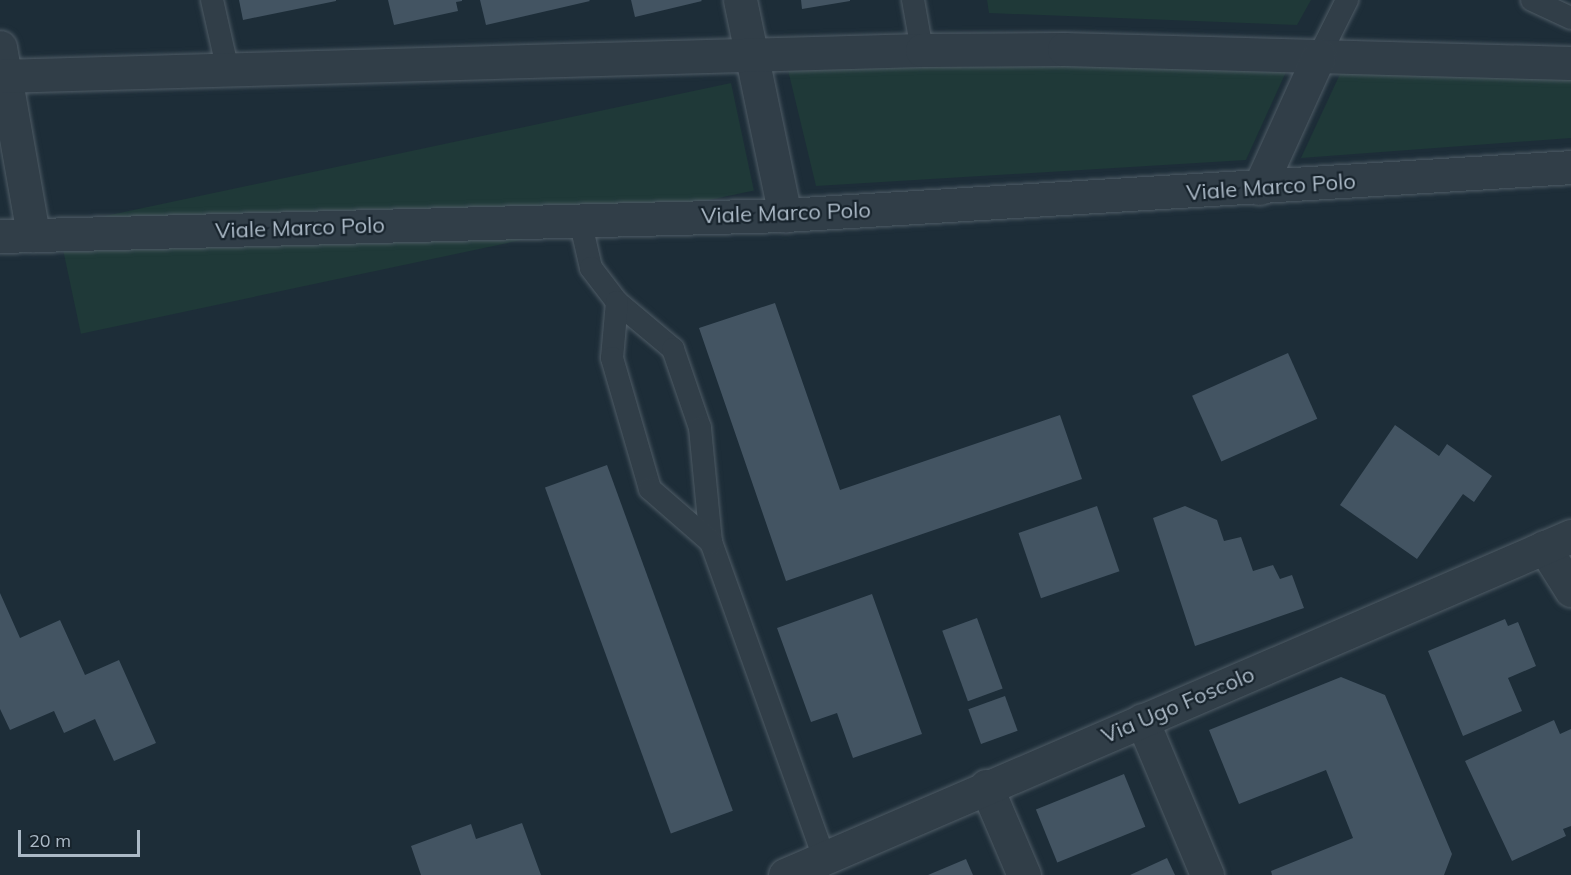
<!DOCTYPE html>
<html>
<head>
<meta charset="utf-8">
<style>
	body { margin:0 }
	#map { position:relative; width:1571px; height:875px; overflow:hidden; background:#1d2d38; font-family:Mulish,sans-serif }
	div>[style] { position:absolute }
	.green>* { inset:0; background:#1f3938; transform-origin:0 0 }
	.building>* { inset:0; background:#435462; transform-origin:0 0 }
	.roads { filter:drop-shadow(0 0 2px #4f5c66) drop-shadow(0 0 2px #4f5c66) }
	.service>* { height:22px; margin:-11px; padding:0 11px; transform-origin:11px; border-radius:11px; background:#313e48 }
	.minor>* { height:33px; margin:-16.5px; padding:0 16.5px; transform-origin:16.5px; border-radius:16.5px; background:#313e48 }
	span { translate:-50% -50%; white-space:nowrap; text-align:center; line-height:1.15; -webkit-text-stroke:4.5px #17232c; paint-order:stroke }
	.street-label { font-size:22px; color:#abb9c6 }
	.scale { position:absolute; left:18px; top:830px; width:122px; height:27px; box-sizing:border-box; border:3px solid #abb9c6; border-top:0; padding-left:8px; font-size:18px; line-height:21px; white-space:nowrap; color:#abb9c6; -webkit-text-stroke:4px #17232c; paint-order:stroke }
</style>
</head>
<body>
<div id="map">
	<div class="green">
		<i style="clip-path:polygon(987px 0,1311px 0,1297px 25px,989px 13px)"></i>
		<i style="clip-path:polygon(984px 62px,1286px 72px,1246px 160px,816px 186px,788px 70px)"></i>
		<i style="clip-path:polygon(1341px 72px,1571px 79px,1571px 138px,1301px 158px)"></i>
		<i style="left:731px;top:83px;width:110px;height:688px;rotate:78deg"></i>
	</div>
	<div class="building">
		<i style="clip-path:polygon(239px 0,336px 0,336px 1px,243px 20px)"></i>
		<i style="clip-path:polygon(388px 0,462px 0,462px 1px,456px 2px,458px 11px,394px 25px)"></i>
		<i style="clip-path:polygon(480px 0,589px 0,590px 1px,486px 25px)"></i>
		<i style="clip-path:polygon(631px 0,701px 0,702px 1px,635px 17px)"></i>
		<i style="clip-path:polygon(801px 0,850px 0,850px 1px,802px 9px)"></i>
		<i style="clip-path:polygon(775px 303px,840px 490px,1060px 415px,1082px 479px,786px 581px,699px 328px)"></i>
		<i style="left:1288px;top:353px;width:72px;height:105px;rotate:66deg"></i>
		<i style="clip-path:polygon(1395px 425px,1439px 456px,1447px 444px,1492px 476px,1474px 502px,1463px 494px,1417px 559px,1340px 505px)"></i>
		<i style="left:607px;top:465px;width:368px;height:66px;rotate:70deg"></i>
		<i style="left:1097px;top:506px;width:69px;height:83px;rotate:71deg"></i>
		<i style="clip-path:polygon(1185px 506px,1217px 520px,1224px 541px,1241px 537px,1253px 571px,1273px 565px,1280px 579px,1292px 575px,1304px 608px,1195px 646px,1153px 518px)"></i>
		<i style="clip-path:polygon(0 593px,20px 638px,60px 620px,85px 675px,119px 660px,156px 743px,114px 761px,95px 719px,64px 733px,54px 711px,10px 730px,0 709px)"></i>
		<i style="clip-path:polygon(872px 594px,922px 734px,853px 758px,837px 713px,811px 722px,777px 628px)"></i>
		<i style="left:977px;top:618px;width:75px;height:37px;rotate:70deg"></i>
		<i style="clip-path:polygon(1505px 619px,1508px 626px,1518px 622px,1536px 666px,1508px 678px,1522px 711px,1463px 736px,1428px 651px)"></i>
		<i style="clip-path:polygon(1341px 677px,1385px 695px,1452px 854px,1444px 875px,1272px 875px,1271px 871px,1353px 838px,1326px 770px,1239px 804px,1209px 730px)"></i>
		<i style="left:1005px;top:696px;width:37px;height:39px;rotate:70deg"></i>
		<i style="clip-path:polygon(1554px 720px,1560px 734px,1571px 729px,1571px 826px,1563px 829px,1566px 836px,1512px 861px,1465px 761px)"></i>
		<i style="left:1124px;top:774px;width:57px;height:95px;rotate:68deg"></i>
		<i style="clip-path:polygon(522px 823px,541px 875px,421px 875px,411px 846px,471px 824px,476px 839px)"></i>
		<i style="clip-path:polygon(1167px 858px,1175px 875px,1130px 875px)"></i>
		<i style="clip-path:polygon(966px 859px,973px 875px,928px 875px)"></i>
	</div>
	<div class="roads">
		<div class="service">
			<i style="left:212px;top:0;width:73px;rotate:77.3deg"></i>
			<i style="left:913px;top:0;width:51px;rotate:79.8deg"></i>
			<i style="left:1532px;top:0;width:43px;rotate:24.8deg"></i>
			<i style="left:1319px;top:56px;width:63px;rotate:-63.4deg"></i>
			<i style="left:580px;top:220px;width:49px;rotate:77.1deg"></i>
			<i style="left:591px;top:268px;width:43px;rotate:52.6deg"></i>
			<i style="left:617px;top:302px;width:73px;rotate:40deg"></i>
			<i style="left:673px;top:349px;width:83px;rotate:71.1deg"></i>
			<i style="left:700px;top:428px;width:115px;rotate:84.5deg"></i>
			<i style="left:711px;top:542px;width:336px;rotate:70.3deg"></i>
			<i style="left:617px;top:302px;width:56px;rotate:95.1deg"></i>
			<i style="left:612px;top:358px;width:136px;rotate:73.8deg"></i>
			<i style="left:650px;top:489px;width:81px;rotate:41deg"></i>
		</div>
		<div class="minor">
			<i style="left:740px;top:0;width:220px;rotate:78.2deg"></i>
			<i style="left:0;top:47px;width:191px;rotate:80deg"></i>
			<i style="left:0;top:76px;width:922px;rotate:-1.62deg"></i>
			<i style="left:922px;top:50px;width:142px;rotate:-0.4deg"></i>
			<i style="left:1064px;top:49px;width:507px;rotate:1.58deg"></i>
			<i style="left:1259px;top:188px;width:145px;rotate:-65.6deg"></i>
			<i style="left:0;top:236px;width:785px;rotate:-1.53deg"></i>
			<i style="left:785px;top:215px;width:787px;rotate:-3.49deg"></i>
			<i style="left:1544px;top:547px;width:51px;rotate:57.9deg"></i>
			<i style="left:1142px;top:720px;width:168px;rotate:67.2deg"></i>
			<i style="left:986px;top:786px;width:97px;rotate:66.9deg"></i>
			<i style="left:785px;top:875px;width:856px;rotate:-23.33deg"></i>
		</div>
	</div>
	<div class="street-label">
		<span style="left:1271px;top:187px;rotate:-4deg">Viale Marco Polo</span>
		<span style="left:786px;top:213px;rotate:-2deg">Viale Marco Polo</span>
		<span style="left:300px;top:228px;rotate:-2deg">Viale Marco Polo</span>
		<span style="left:1178px;top:705px;rotate:-23deg">Via Ugo Foscolo</span>
	</div>
	<div class="scale">20 m</div>
</div>
</body>
</html>
